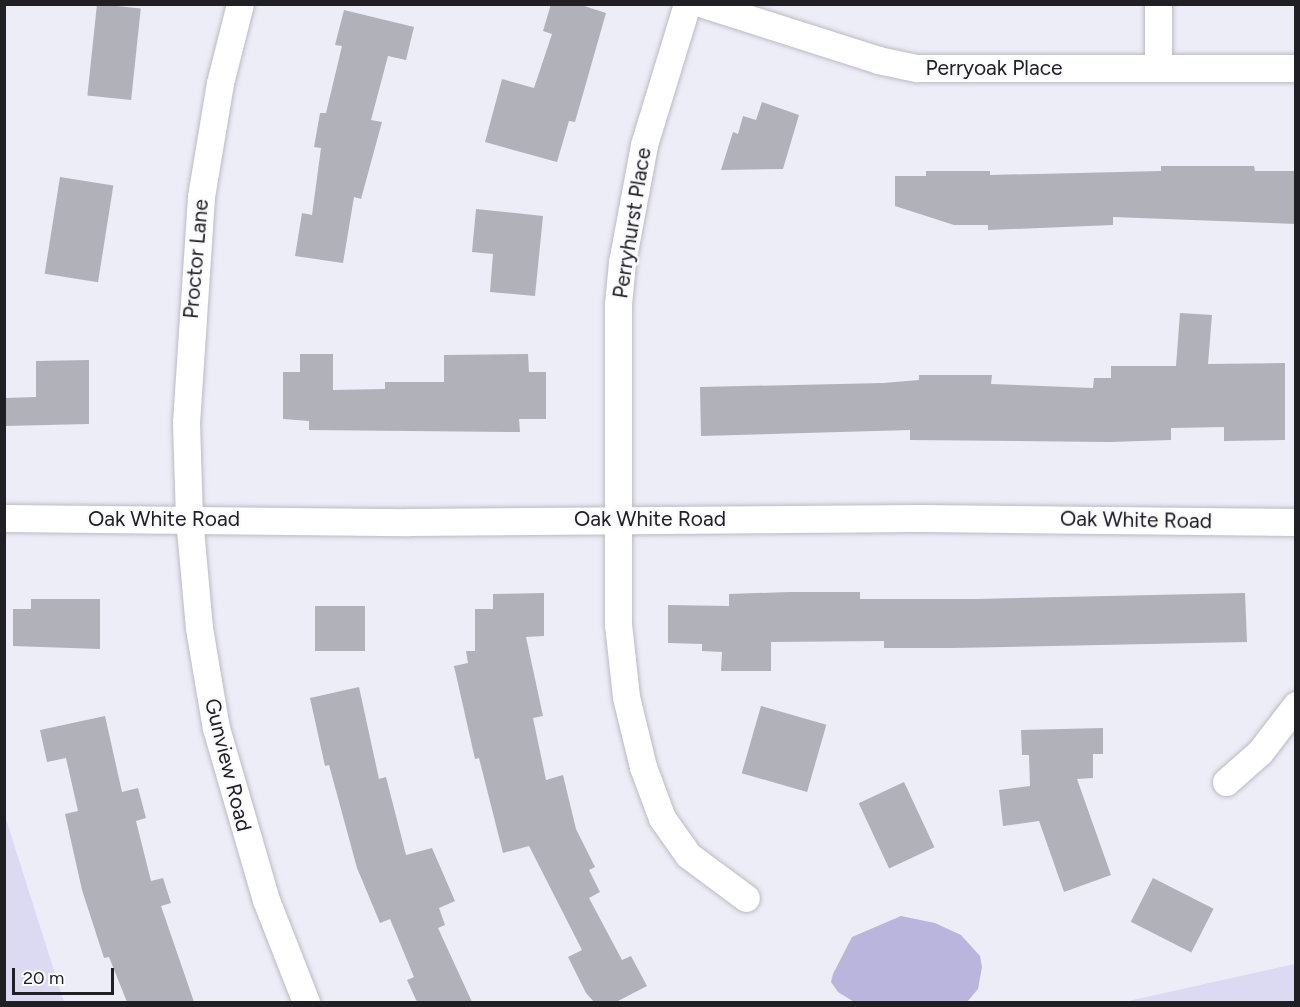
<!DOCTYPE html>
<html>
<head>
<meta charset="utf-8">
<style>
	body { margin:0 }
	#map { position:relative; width:1300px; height:1007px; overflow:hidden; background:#ededf7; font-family:Figtree,sans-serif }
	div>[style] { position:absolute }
	.green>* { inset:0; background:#dcdaf3 }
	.water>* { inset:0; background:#b9b5dd }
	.building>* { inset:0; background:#b1b1ba; transform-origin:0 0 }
	.roads { filter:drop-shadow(0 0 2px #bbbac4) drop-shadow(0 0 2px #bbbac4) }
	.street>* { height:27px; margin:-13.5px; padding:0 13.5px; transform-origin:13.5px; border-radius:13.5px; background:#fff }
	span { translate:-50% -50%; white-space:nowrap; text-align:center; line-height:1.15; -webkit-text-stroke:5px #fbfbff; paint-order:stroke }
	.street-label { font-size:21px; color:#202024 }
	.frame { position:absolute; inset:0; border:6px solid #202024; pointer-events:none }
	.scale { position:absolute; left:12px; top:968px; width:102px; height:27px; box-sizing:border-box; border:3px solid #202024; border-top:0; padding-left:8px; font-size:18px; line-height:21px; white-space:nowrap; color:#202024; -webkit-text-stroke:4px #fbfbff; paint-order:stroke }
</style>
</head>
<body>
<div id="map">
	<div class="green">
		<i style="clip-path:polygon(5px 816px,64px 1002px,5px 1002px)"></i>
		<i style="clip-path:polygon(1295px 964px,1295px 1002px,1124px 1002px)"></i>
	</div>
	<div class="water">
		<i style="clip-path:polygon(901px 916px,935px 923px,961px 935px,980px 956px,982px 967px,978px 989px,967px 1002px,854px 1002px,838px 992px,831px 982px,833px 974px,852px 937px)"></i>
	</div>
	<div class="building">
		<i style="left:97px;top:4px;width:44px;height:92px;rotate:6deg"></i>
		<i style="clip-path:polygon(551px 4px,578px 4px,606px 13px,575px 122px,569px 121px,557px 162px,485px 142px,502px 79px,534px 88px,552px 34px,543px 31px)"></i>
		<i style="clip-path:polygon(344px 10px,414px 27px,406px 60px,388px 56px,371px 120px,382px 122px,361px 199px,354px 197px,343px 263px,295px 256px,302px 213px,312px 215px,321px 148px,314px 147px,320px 113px,326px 113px,342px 46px,335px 45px)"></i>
		<i style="clip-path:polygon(762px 102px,799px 115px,783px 169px,721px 170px,733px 132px,738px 134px,743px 116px,756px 120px)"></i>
		<i style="clip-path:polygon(1161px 166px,1254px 166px,1255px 171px,1296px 171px,1296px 224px,1113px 217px,1113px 225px,988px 230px,988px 225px,954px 225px,895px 206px,895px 176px,926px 176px,926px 171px,990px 171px,990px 175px,1161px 171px)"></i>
		<i style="left:60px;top:177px;width:54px;height:98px;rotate:9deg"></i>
		<i style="clip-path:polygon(476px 209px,543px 216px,535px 296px,490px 292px,493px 254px,472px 252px)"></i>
		<i style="clip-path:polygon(1180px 313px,1212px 315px,1208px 364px,1285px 363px,1285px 440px,1224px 441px,1224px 427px,1171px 428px,1171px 440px,1110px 442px,910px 440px,910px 430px,701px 436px,700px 387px,883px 383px,919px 380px,919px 375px,992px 375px,991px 384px,1093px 388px,1094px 378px,1111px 378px,1111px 366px,1176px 366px)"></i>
		<i style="clip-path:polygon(300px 354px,333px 354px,333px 390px,385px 389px,385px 382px,444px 382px,444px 355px,528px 354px,529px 372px,546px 372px,546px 419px,519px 419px,520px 432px,309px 430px,309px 421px,283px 419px,283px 372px,300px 372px)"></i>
		<i style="clip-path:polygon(89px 360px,89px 424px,4px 426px,4px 398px,36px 397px,36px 361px)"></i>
		<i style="clip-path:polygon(789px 592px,860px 592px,860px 599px,976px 599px,1245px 593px,1247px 642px,952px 648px,884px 648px,884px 641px,771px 642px,771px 671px,721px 671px,722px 652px,702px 651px,702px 644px,668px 643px,668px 605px,729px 606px,729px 594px)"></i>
		<i style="clip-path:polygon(544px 593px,544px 636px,526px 637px,543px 716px,533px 718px,546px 780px,563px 775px,576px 829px,595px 867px,589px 870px,600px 892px,589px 898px,622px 960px,631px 956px,647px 986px,616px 1002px,594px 1002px,586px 993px,568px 957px,582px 950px,529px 846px,503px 853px,479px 758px,475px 759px,454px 666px,468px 663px,466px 651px,475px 651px,475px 609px,493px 609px,493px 594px)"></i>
		<i style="clip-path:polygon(31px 599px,100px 599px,100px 649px,13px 646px,13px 609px,31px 609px)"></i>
		<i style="left:315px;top:606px;width:50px;height:45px"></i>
		<i style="clip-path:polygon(359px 687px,379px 779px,386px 777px,406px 855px,432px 848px,455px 901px,439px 908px,445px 925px,438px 928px,472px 1002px,417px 1002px,407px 980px,414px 977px,390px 919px,380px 923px,357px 868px,329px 765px,325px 766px,310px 698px)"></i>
		<i style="left:761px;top:706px;width:68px;height:70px;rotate:16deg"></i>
		<i style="clip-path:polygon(105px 716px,122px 792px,138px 788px,146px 818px,136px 821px,151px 881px,163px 878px,171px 903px,161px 906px,194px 1002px,127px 1002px,109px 957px,104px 958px,82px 890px,65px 814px,78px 811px,66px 758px,47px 762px,40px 730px)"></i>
		<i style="clip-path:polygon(1103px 728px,1103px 754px,1093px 754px,1093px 778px,1077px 779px,1111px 875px,1064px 892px,1039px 821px,1003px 826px,999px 790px,1030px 786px,1029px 755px,1022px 755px,1021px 730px)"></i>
		<i style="left:904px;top:782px;width:72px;height:50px;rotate:65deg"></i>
		<i style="left:1153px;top:878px;width:68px;height:49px;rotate:27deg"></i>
	</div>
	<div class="roads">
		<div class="street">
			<i style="left:240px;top:4px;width:81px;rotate:104.2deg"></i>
			<i style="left:220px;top:83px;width:116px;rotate:99.5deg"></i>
			<i style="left:201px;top:197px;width:226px;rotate:93.8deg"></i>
			<i style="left:186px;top:423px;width:95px;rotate:88.2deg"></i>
			<i style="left:189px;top:518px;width:110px;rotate:84.8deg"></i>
			<i style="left:199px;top:628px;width:101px;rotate:80.4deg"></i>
			<i style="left:216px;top:728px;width:179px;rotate:73.8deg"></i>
			<i style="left:266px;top:900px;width:110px;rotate:68.6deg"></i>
			<i style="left:687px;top:4px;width:147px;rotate:107deg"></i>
			<i style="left:644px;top:145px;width:119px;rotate:100.6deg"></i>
			<i style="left:622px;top:262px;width:42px;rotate:95.4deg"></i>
			<i style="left:618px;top:304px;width:320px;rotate:90deg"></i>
			<i style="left:618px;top:624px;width:73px;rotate:83.7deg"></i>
			<i style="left:626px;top:697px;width:72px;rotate:76.3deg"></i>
			<i style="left:643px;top:767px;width:54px;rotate:69.6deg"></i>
			<i style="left:662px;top:818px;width:45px;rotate:54.9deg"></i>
			<i style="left:688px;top:855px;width:72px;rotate:36.6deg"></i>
			<i style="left:703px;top:4px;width:184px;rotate:17.7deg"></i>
			<i style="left:878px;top:60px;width:40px;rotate:12deg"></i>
			<i style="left:917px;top:68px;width:379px"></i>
			<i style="left:1158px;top:66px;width:62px;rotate:-90deg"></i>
			<i style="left:4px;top:518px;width:404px;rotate:0.6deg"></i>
			<i style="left:408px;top:522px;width:513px;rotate:-0.45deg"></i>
			<i style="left:921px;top:518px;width:375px;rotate:0.6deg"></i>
			<i style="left:1226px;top:782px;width:45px;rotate:-41.4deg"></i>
			<i style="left:1260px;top:752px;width:59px;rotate:-52.5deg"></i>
		</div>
	</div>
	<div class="street-label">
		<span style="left:994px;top:68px">Perryoak Place</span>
		<span style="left:632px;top:223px;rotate:-81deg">Perryhurst Place</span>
		<span style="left:196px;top:259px;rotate:-85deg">Proctor Lane</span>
		<span style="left:164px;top:519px">Oak White Road</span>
		<span style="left:650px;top:519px">Oak White Road</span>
		<span style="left:1136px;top:520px;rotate:1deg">Oak White Road</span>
		<span style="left:228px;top:765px;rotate:76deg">Gunview Road</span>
	</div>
	<div class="frame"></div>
	<div class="scale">20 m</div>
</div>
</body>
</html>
